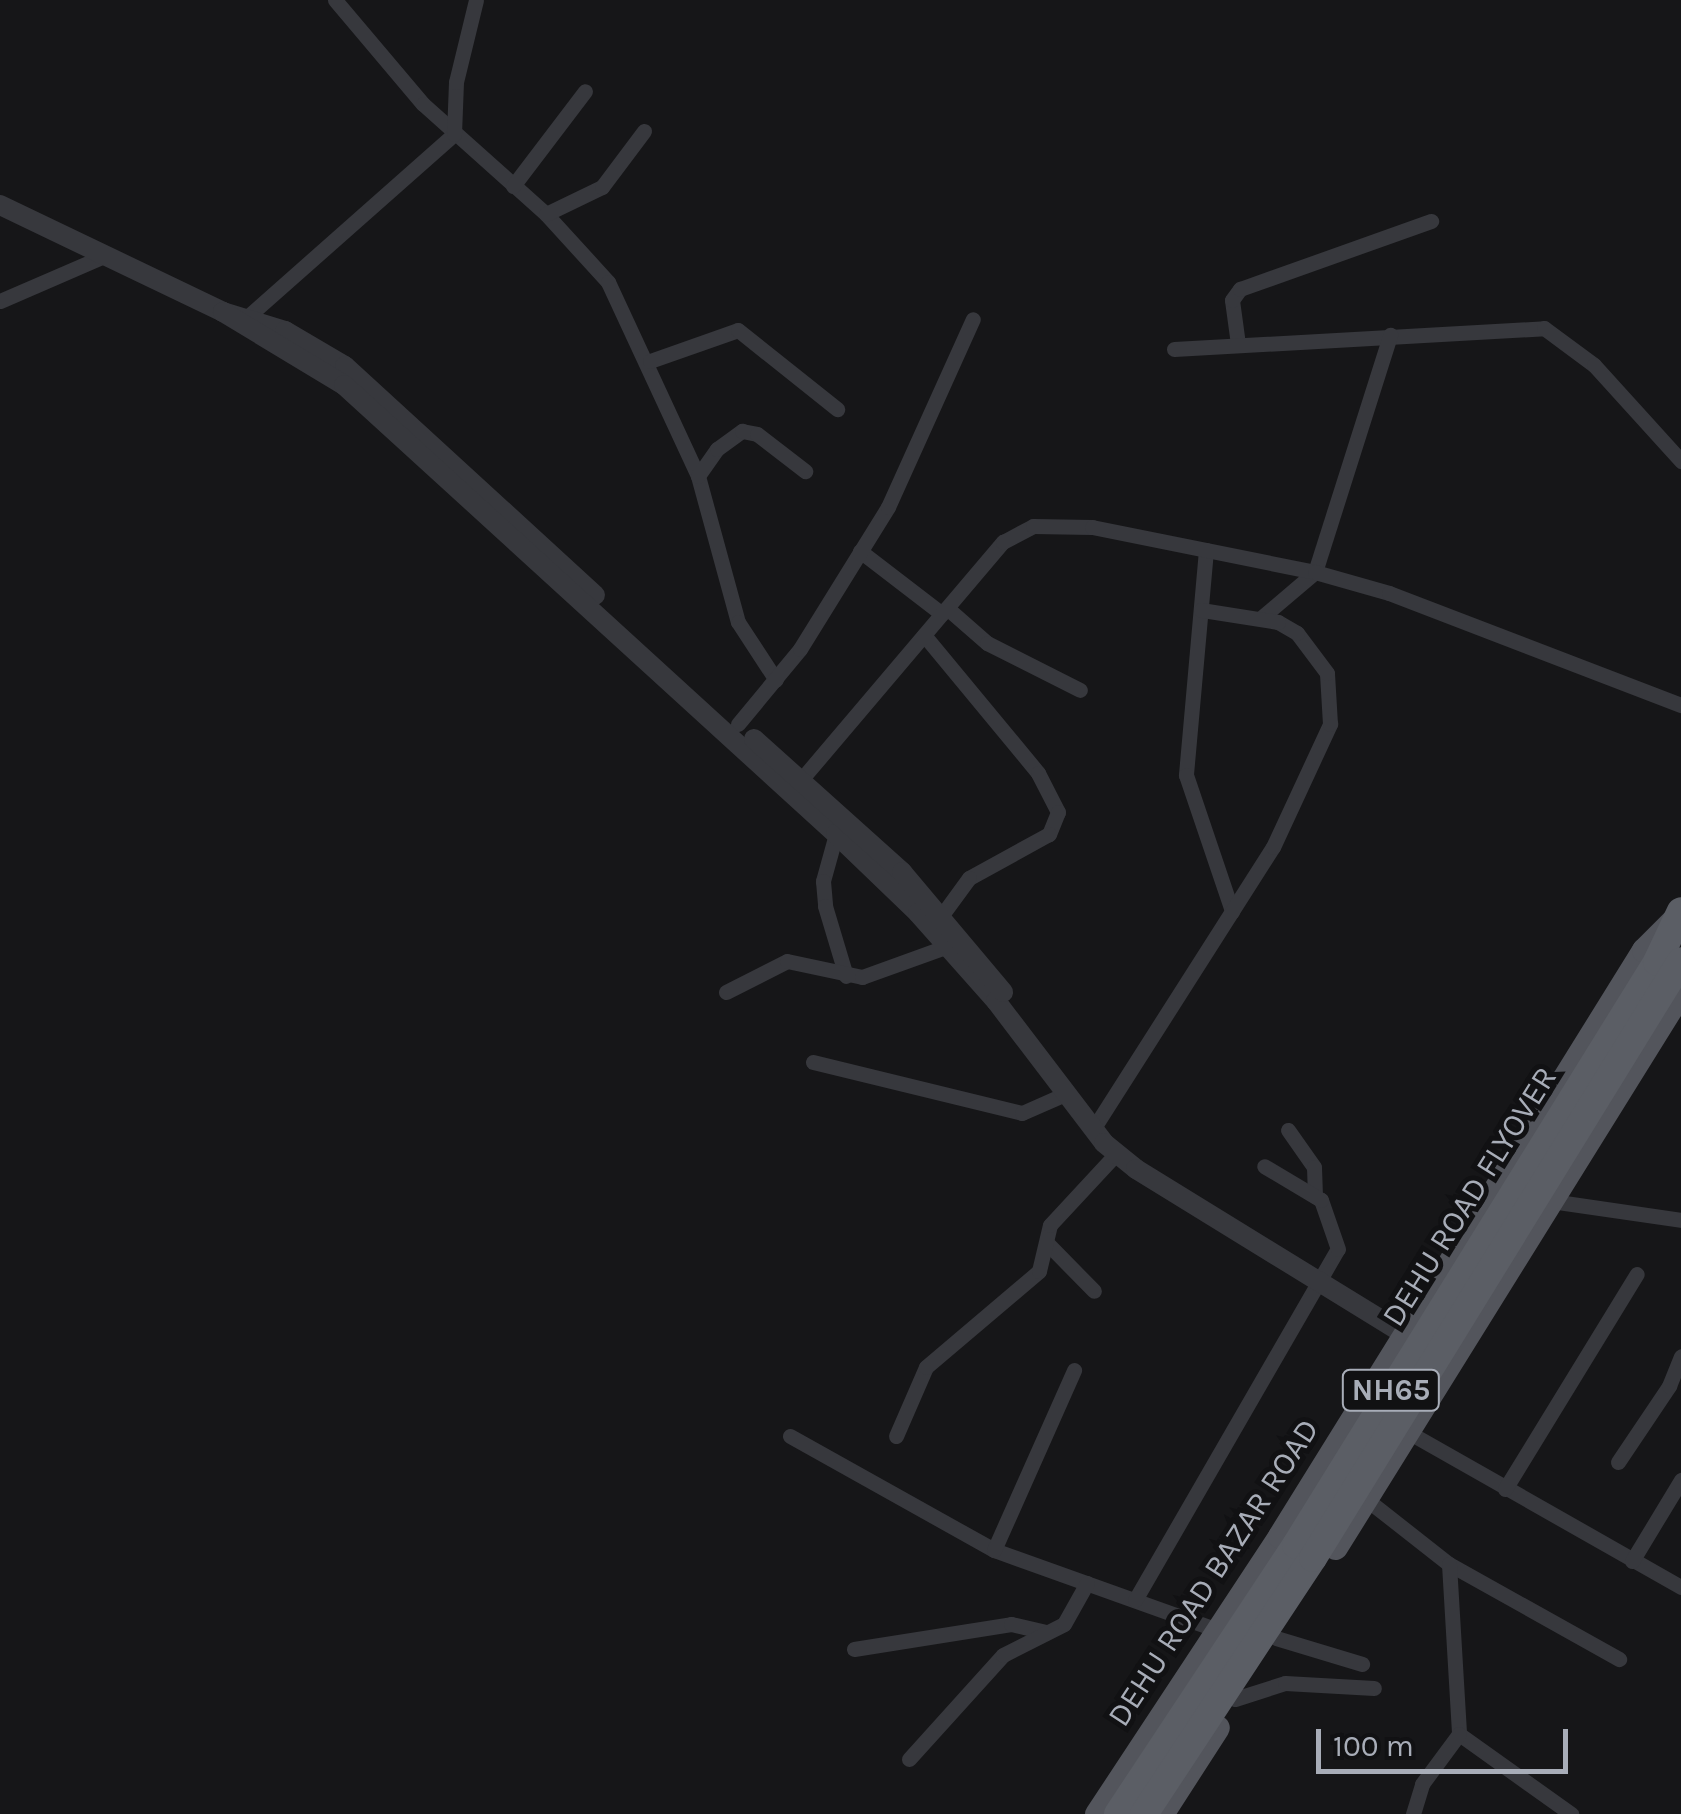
<!DOCTYPE html>
<html>
<head>
<meta charset="utf-8">
<style>
	body { margin:0 }
	#map { position:relative; width:1681px; height:1814px; overflow:hidden; background:#161618; font-family:Karla,sans-serif }
	div>[style] { position:absolute }
	.minor>* { height:15px; margin:-7.5px; padding:0 7.5px; transform-origin:7.5px; border-radius:7.5px; background:#37383d }
	.tertiary>* { height:20px; margin:-10px; padding:0 10px; transform-origin:10px; border-radius:10px; background:#37383d }
	.primary>* { height:25px; margin:-12.5px; padding:0 12.5px; transform-origin:12.5px; border-radius:12.5px; background:#53555c }
	.trunk>* { height:28px; margin:-14px; padding:0 14px; transform-origin:14px; border-radius:14px; background:#5b5e65 }
	span { translate:-50% -50%; white-space:nowrap; text-align:center; line-height:1.15; -webkit-text-stroke:10px #111113; paint-order:stroke }
	.shield-label span { padding:2px 8px; background:#111113; border:2px solid; border-radius:8px; -webkit-text-stroke-width:0 }
	.shield-label { font-size:30px; color:#a8adb8; font-weight:700 }
	.street-label { font-size:32px; color:#a8adb8 }
	.scale { position:absolute; left:1316px; top:1729px; width:252px; height:45px; box-sizing:border-box; border:5px solid #a8adb8; border-top:0; padding-left:12px; font-size:30px; line-height:35px; white-space:nowrap; color:#a8adb8; -webkit-text-stroke:8px #111113; paint-order:stroke }
</style>
</head>
<body>
<div id="map">
	<div class="minor">
		<i style="left:335px;top:0;width:136px;rotate:49.8deg"></i>
		<i style="left:423px;top:104px;width:165px;rotate:41.8deg"></i>
		<i style="left:546px;top:214px;width:92px;rotate:47.6deg"></i>
		<i style="left:608px;top:282px;width:214px;rotate:65.1deg"></i>
		<i style="left:698px;top:476px;width:151px;rotate:74.7deg"></i>
		<i style="left:738px;top:622px;width:69px;rotate:56.8deg"></i>
		<i style="left:513px;top:186px;width:119px;rotate:-52.8deg"></i>
		<i style="left:546px;top:214px;width:62px;rotate:-25.7deg"></i>
		<i style="left:602px;top:187px;width:70px;rotate:-53.1deg"></i>
		<i style="left:0;top:301px;width:113px;rotate:-23.4deg"></i>
		<i style="left:245px;top:319px;width:279px;rotate:-41.5deg"></i>
		<i style="left:454px;top:134px;width:52px;rotate:-87.8deg"></i>
		<i style="left:456px;top:82px;width:84px;rotate:-76.3deg"></i>
		<i style="left:1238px;top:344px;width:44px;rotate:-97.8deg"></i>
		<i style="left:1232px;top:300px;width:14px;rotate:-54deg"></i>
		<i style="left:1240px;top:289px;width:203px;rotate:-19.6deg"></i>
		<i style="left:1174px;top:349px;width:371px;rotate:-3.2deg"></i>
		<i style="left:1544px;top:328px;width:62px;rotate:36.5deg"></i>
		<i style="left:1594px;top:365px;width:130px;rotate:47.8deg"></i>
		<i style="left:650px;top:361px;width:93px;rotate:-19.4deg"></i>
		<i style="left:738px;top:330px;width:127px;rotate:38.6deg"></i>
		<i style="left:698px;top:476px;width:33px;rotate:-55deg"></i>
		<i style="left:717px;top:449px;width:31px;rotate:-36deg"></i>
		<i style="left:742px;top:431px;width:15px;rotate:11deg"></i>
		<i style="left:757px;top:434px;width:61px;rotate:37.6deg"></i>
		<i style="left:1206px;top:550px;width:226px;rotate:95.1deg"></i>
		<i style="left:1186px;top:775px;width:144px;rotate:71.3deg"></i>
		<i style="left:860px;top:551px;width:103px;rotate:37.5deg"></i>
		<i style="left:947px;top:608px;width:53px;rotate:41.2deg"></i>
		<i style="left:987px;top:643px;width:104px;rotate:26.8deg"></i>
		<i style="left:1261px;top:618px;width:71px;rotate:-40.4deg"></i>
		<i style="left:1315px;top:572px;width:249px;rotate:-72.4deg"></i>
		<i style="left:924px;top:635px;width:179px;rotate:50.4deg"></i>
		<i style="left:1038px;top:773px;width:44px;rotate:62.9deg"></i>
		<i style="left:1058px;top:812px;width:24px;rotate:112deg"></i>
		<i style="left:1049px;top:834px;width:91px;rotate:151.2deg"></i>
		<i style="left:969px;top:878px;width:46px;rotate:126.1deg"></i>
		<i style="left:738px;top:724px;width:97px;rotate:-50.4deg"></i>
		<i style="left:800px;top:649px;width:167px;rotate:-58.2deg"></i>
		<i style="left:888px;top:507px;width:206px;rotate:-65.7deg"></i>
		<i style="left:800px;top:781px;width:314px;rotate:-49.7deg"></i>
		<i style="left:1003px;top:542px;width:34px;rotate:-28deg"></i>
		<i style="left:1033px;top:526px;width:59px;rotate:1deg"></i>
		<i style="left:1092px;top:527px;width:227px;rotate:11.4deg"></i>
		<i style="left:1315px;top:572px;width:77px;rotate:15.8deg"></i>
		<i style="left:1389px;top:593px;width:313px;rotate:21deg"></i>
		<i style="left:836px;top:834px;width:49px;rotate:105.5deg"></i>
		<i style="left:823px;top:881px;width:25px;rotate:85deg"></i>
		<i style="left:825px;top:906px;width:73px;rotate:73.3deg"></i>
		<i style="left:726px;top:992px;width:68px;rotate:-26.9deg"></i>
		<i style="left:787px;top:961px;width:77px;rotate:12deg"></i>
		<i style="left:862px;top:977px;width:91px;rotate:-19.8deg"></i>
		<i style="left:813px;top:1062px;width:215px;rotate:13.7deg"></i>
		<i style="left:1022px;top:1113px;width:45px;rotate:-23.7deg"></i>
		<i style="left:1097px;top:1123px;width:327px;rotate:-57.5deg"></i>
		<i style="left:1273px;top:847px;width:136px;rotate:-65.1deg"></i>
		<i style="left:1330px;top:724px;width:51px;rotate:-93.4deg"></i>
		<i style="left:1327px;top:673px;width:50px;rotate:-126.9deg"></i>
		<i style="left:1297px;top:633px;width:22px;rotate:-150deg"></i>
		<i style="left:1278px;top:622px;width:78px;rotate:-171.1deg"></i>
		<i style="left:1288px;top:1130px;width:45px;rotate:54.9deg"></i>
		<i style="left:1314px;top:1167px;width:29px;rotate:88deg"></i>
		<i style="left:1551px;top:1201px;width:131px;rotate:8.3deg"></i>
		<i style="left:1047px;top:1243px;width:67px;rotate:45.6deg"></i>
		<i style="left:1408px;top:1432px;width:314px;rotate:29.6deg"></i>
		<i style="left:790px;top:1436px;width:234px;rotate:29.2deg"></i>
		<i style="left:994px;top:1550px;width:237px;rotate:19.7deg"></i>
		<i style="left:896px;top:1436px;width:75px;rotate:-66.5deg"></i>
		<i style="left:926px;top:1367px;width:148px;rotate:-40.3deg"></i>
		<i style="left:1039px;top:1271px;width:47px;rotate:-76.6deg"></i>
		<i style="left:1050px;top:1225px;width:98px;rotate:-47.1deg"></i>
		<i style="left:1618px;top:1462px;width:92px;rotate:-56.1deg"></i>
		<i style="left:1669px;top:1386px;width:32px;rotate:-68deg"></i>
		<i style="left:1505px;top:1489px;width:252px;rotate:-58.5deg"></i>
		<i style="left:1366px;top:1499px;width:105px;rotate:38.1deg"></i>
		<i style="left:1449px;top:1564px;width:195px;rotate:29.2deg"></i>
		<i style="left:994px;top:1550px;width:197px;rotate:-66deg"></i>
		<i style="left:1632px;top:1561px;width:95px;rotate:-58.8deg"></i>
		<i style="left:1449px;top:1564px;width:170px;rotate:86.6deg"></i>
		<i style="left:1459px;top:1734px;width:138px;rotate:35.5deg"></i>
		<i style="left:1135px;top:1600px;width:405px;rotate:-60deg"></i>
		<i style="left:1338px;top:1249px;width:52px;rotate:-109.1deg"></i>
		<i style="left:1321px;top:1200px;width:66px;rotate:-149.2deg"></i>
		<i style="left:1276px;top:1638px;width:90px;rotate:16.8deg"></i>
		<i style="left:854px;top:1649px;width:159px;rotate:-9deg"></i>
		<i style="left:1011px;top:1624px;width:36px;rotate:13deg"></i>
		<i style="left:1235px;top:1699px;width:52px;rotate:-17.7deg"></i>
		<i style="left:1285px;top:1683px;width:89px;rotate:3.2deg"></i>
		<i style="left:909px;top:1759px;width:140px;rotate:-47.9deg"></i>
		<i style="left:1003px;top:1655px;width:68px;rotate:-26.9deg"></i>
		<i style="left:1064px;top:1624px;width:47px;rotate:-60.7deg"></i>
		<i style="left:1413px;top:1814px;width:31px;rotate:-73deg"></i>
		<i style="left:1422px;top:1784px;width:62px;rotate:-53.5deg"></i>
	</div>
	<div class="tertiary">
		<i style="left:0;top:205px;width:247px;rotate:25.6deg"></i>
		<i style="left:223px;top:312px;width:65px;rotate:17deg"></i>
		<i style="left:285px;top:331px;width:69px;rotate:30.3deg"></i>
		<i style="left:345px;top:366px;width:339px;rotate:42.5deg"></i>
		<i style="left:223px;top:312px;width:141px;rotate:31.1deg"></i>
		<i style="left:344px;top:385px;width:666px;rotate:42.38deg"></i>
		<i style="left:836px;top:834px;width:114px;rotate:43.9deg"></i>
		<i style="left:918px;top:913px;width:118px;rotate:48.4deg"></i>
		<i style="left:996px;top:1001px;width:178px;rotate:52.7deg"></i>
		<i style="left:1104px;top:1143px;width:41px;rotate:39.1deg"></i>
		<i style="left:1136px;top:1169px;width:329px;rotate:31.6deg"></i>
		<i style="left:754px;top:739px;width:199px;rotate:41.9deg"></i>
		<i style="left:902px;top:872px;width:157px;rotate:49.9deg"></i>
	</div>
	<div class="primary">
		<i style="left:1335px;top:1547px;width:655px;rotate:-58.11deg"></i>
		<i style="left:1097px;top:1814px;width:333px;rotate:-56.6deg"></i>
		<i style="left:1280px;top:1536px;width:690px;rotate:-58.15deg"></i>
		<i style="left:1644px;top:950px;width:42px;rotate:-45deg"></i>
		<i style="left:1161px;top:1814px;width:103px;rotate:-57.2deg"></i>
	</div>
	<div class="trunk">
		<i style="left:1118px;top:1814px;width:323px;rotate:-56.5deg"></i>
		<i style="left:1296px;top:1545px;width:686px;rotate:-58.23deg"></i>
		<i style="left:1657px;top:962px;width:56px;rotate:-64.8deg"></i>
		<i style="left:1144px;top:1814px;width:307px;rotate:-56.6deg"></i>
		<i style="left:1313px;top:1558px;width:701px;rotate:-58.35deg"></i>
	</div>
	<div class="shield-label">
		<span style="left:1391px;top:1390px">NH65</span>
	</div>
	<div class="street-label">
		<span style="left:1470px;top:1197px;rotate:-58deg">DEHU ROAD FLYOVER</span>
		<span style="left:1214px;top:1573px;rotate:-57deg">DEHU ROAD BAZAR ROAD</span>
	</div>
	<div class="scale">100 m</div>
</div>
</body>
</html>
